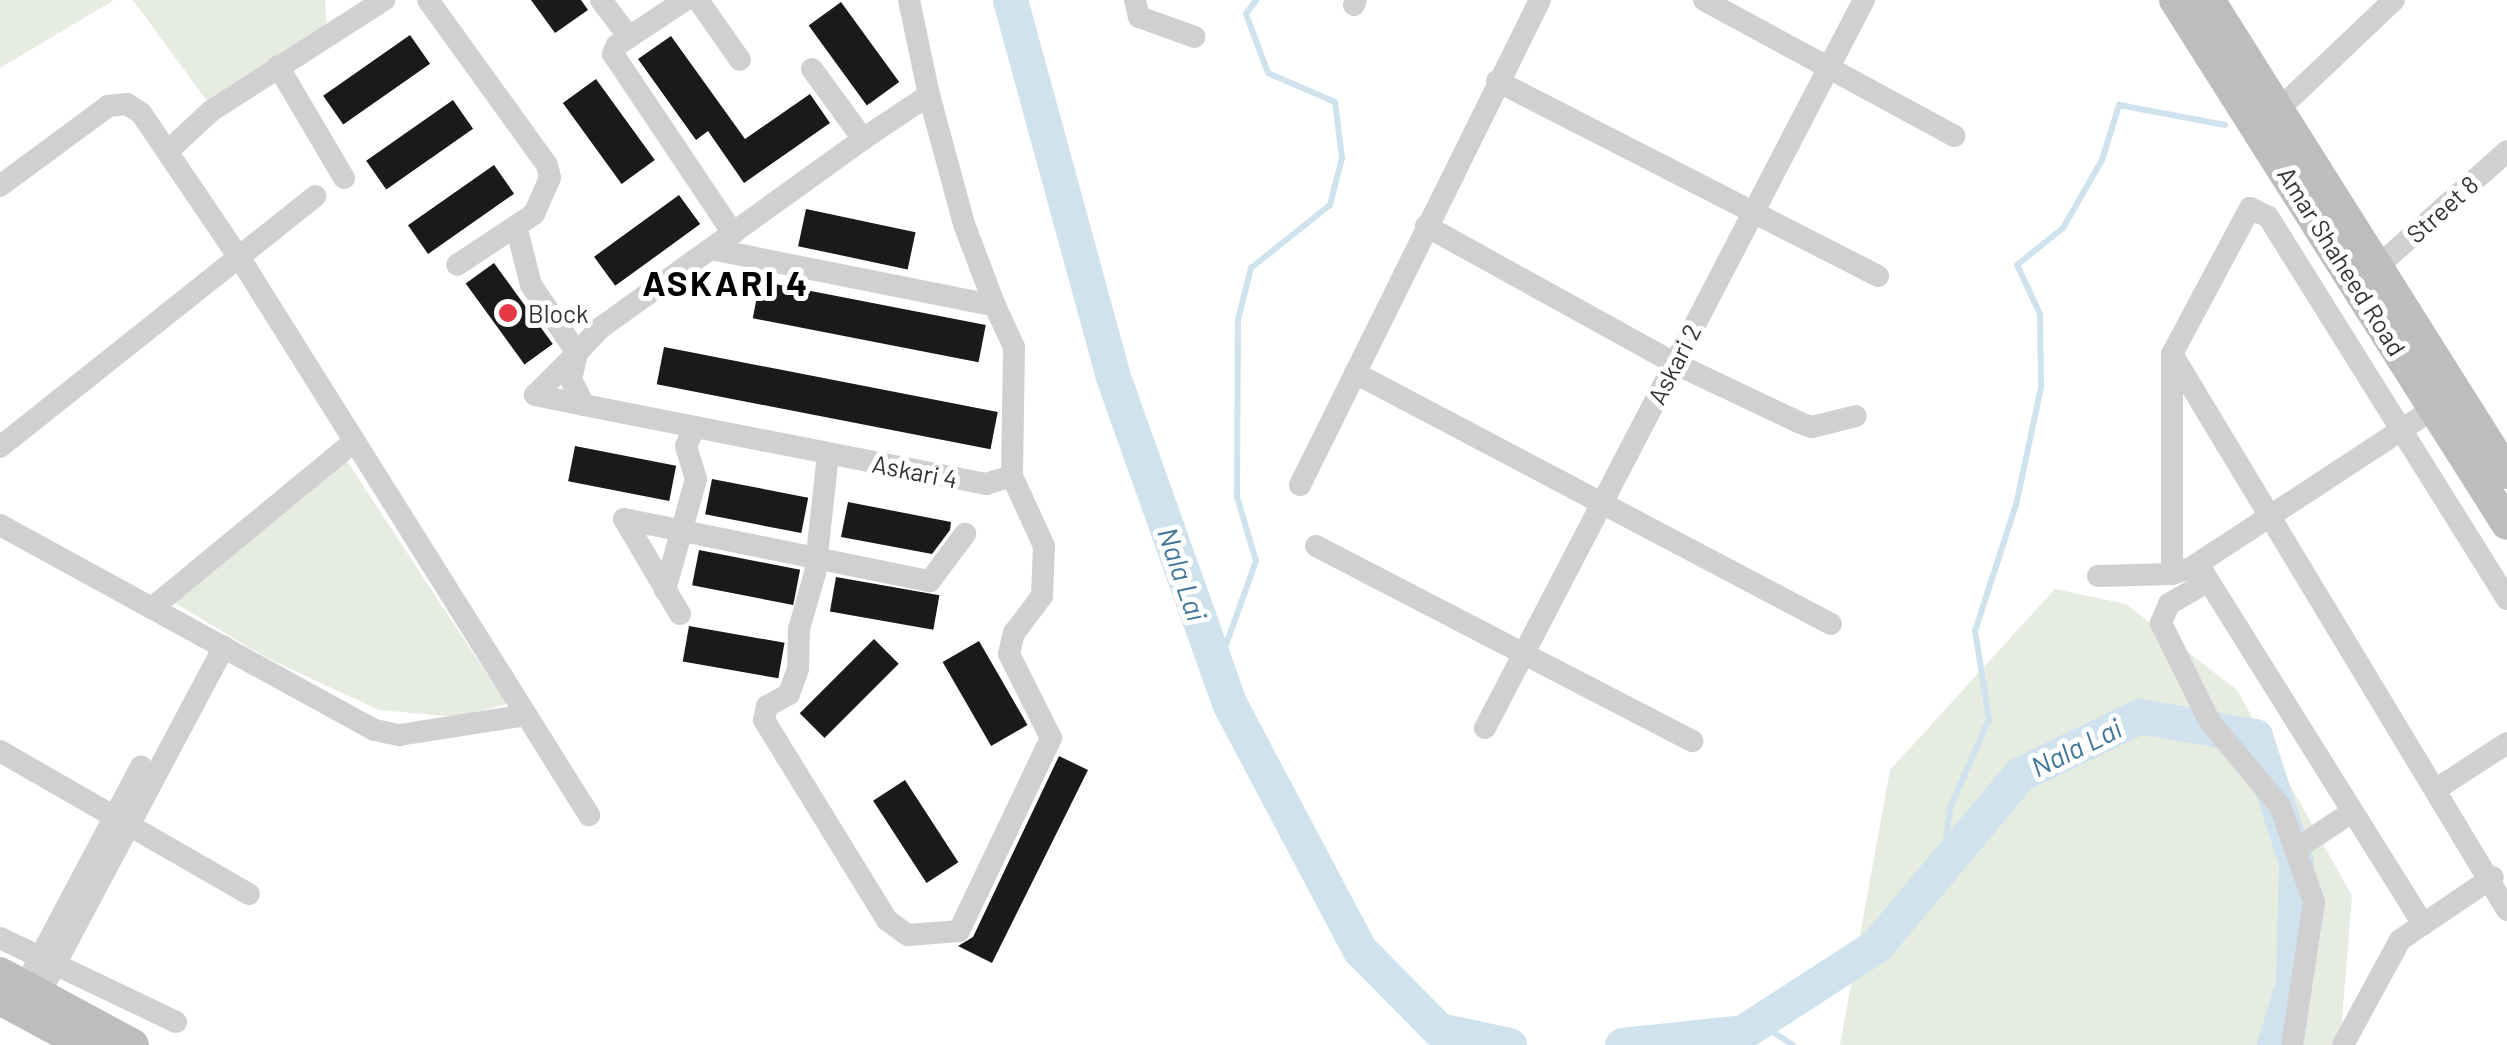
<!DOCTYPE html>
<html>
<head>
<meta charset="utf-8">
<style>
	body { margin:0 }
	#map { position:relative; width:2507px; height:1045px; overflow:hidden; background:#fff; font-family:Barlow,sans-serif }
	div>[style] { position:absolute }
	.green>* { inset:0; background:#e6ecdf }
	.stream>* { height:6px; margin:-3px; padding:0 3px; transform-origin:3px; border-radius:3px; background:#cfe2ee }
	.river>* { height:35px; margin:-17.5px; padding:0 17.5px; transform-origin:17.5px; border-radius:17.5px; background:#cfe2ee }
	.building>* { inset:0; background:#1a1a1a; transform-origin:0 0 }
	.street>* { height:22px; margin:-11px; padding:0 11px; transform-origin:11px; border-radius:11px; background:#d0d0d0 }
	.secondary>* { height:32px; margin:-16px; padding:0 16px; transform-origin:16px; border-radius:16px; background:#bdbdbd }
	.dots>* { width:28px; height:28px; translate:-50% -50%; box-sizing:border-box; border:5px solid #fff; border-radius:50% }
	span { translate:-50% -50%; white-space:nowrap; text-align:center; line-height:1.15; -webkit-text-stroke:10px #fff; paint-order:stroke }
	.street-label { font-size:25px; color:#333 }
	.poi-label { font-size:25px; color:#333 }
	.left { translate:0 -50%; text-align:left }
	.water-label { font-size:28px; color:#3f7597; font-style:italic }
	.district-label { font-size:35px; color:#000; font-weight:700; letter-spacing:2.5px }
</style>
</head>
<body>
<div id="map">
	<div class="green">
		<i style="clip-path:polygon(0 0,114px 0,0 68px)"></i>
		<i style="clip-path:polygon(133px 0,325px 0,327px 28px,207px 101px)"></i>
		<i style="clip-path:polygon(347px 461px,413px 562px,507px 704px,458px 717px,379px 710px,267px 658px,170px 600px)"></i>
		<i style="clip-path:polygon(2055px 589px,2126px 604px,2237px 690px,2352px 896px,2340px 1045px,1840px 1045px,1890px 770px)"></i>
	</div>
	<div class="stream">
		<i style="left:1217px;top:670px;width:116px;rotate:-70.3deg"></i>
		<i style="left:1256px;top:561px;width:67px;rotate:-106.5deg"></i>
		<i style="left:1237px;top:497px;width:178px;rotate:-89.7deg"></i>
		<i style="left:1238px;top:319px;width:53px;rotate:-75.7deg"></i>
		<i style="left:1251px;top:268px;width:101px;rotate:-38.6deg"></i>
		<i style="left:1330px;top:205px;width:49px;rotate:-75.7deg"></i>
		<i style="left:1342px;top:158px;width:56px;rotate:-97.1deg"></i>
		<i style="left:1335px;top:102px;width:73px;rotate:-156.6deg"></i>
		<i style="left:1268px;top:73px;width:63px;rotate:-110.4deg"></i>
		<i style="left:1246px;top:14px;width:17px;rotate:-54deg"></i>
		<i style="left:1943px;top:865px;width:57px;rotate:-83deg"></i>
		<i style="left:1950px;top:808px;width:97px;rotate:-66.3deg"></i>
		<i style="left:1989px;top:719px;width:89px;rotate:-99deg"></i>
		<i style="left:1975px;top:631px;width:133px;rotate:-72deg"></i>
		<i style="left:2016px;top:505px;width:121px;rotate:-78deg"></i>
		<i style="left:2041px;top:387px;width:73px;rotate:-90.8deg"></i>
		<i style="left:2040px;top:314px;width:54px;rotate:-115.1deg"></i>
		<i style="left:2017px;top:265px;width:59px;rotate:-38.8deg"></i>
		<i style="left:2063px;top:228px;width:78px;rotate:-60.2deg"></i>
		<i style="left:2102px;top:160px;width:58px;rotate:-72.8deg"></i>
		<i style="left:2119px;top:105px;width:108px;rotate:10.7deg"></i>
		<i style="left:1757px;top:1022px;width:43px;rotate:32.6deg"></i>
	</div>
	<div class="river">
		<i style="left:1010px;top:0;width:388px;rotate:74.7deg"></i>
		<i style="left:1112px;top:374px;width:349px;rotate:70.4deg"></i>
		<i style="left:1229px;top:703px;width:280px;rotate:62.1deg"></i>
		<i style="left:1360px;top:950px;width:112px;rotate:45.4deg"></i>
		<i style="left:1439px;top:1030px;width:72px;rotate:12.1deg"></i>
		<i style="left:1622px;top:1045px;width:122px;rotate:-6.1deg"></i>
		<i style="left:1743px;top:1032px;width:158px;rotate:-32.9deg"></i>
		<i style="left:1876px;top:946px;width:224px;rotate:-50.1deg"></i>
		<i style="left:2020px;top:774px;width:133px;rotate:-25.8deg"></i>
		<i style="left:2140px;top:716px;width:117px;rotate:9.9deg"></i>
		<i style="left:2255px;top:736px;width:133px;rotate:72deg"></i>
		<i style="left:2296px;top:862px;width:120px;rotate:91.4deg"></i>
		<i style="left:2293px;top:982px;width:66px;rotate:106.8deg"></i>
	</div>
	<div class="building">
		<i style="clip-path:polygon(531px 0,581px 0,588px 10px,555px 33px)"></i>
		<i style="left:841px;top:2px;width:99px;height:40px;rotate:54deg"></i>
		<i style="left:410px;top:35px;width:35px;height:106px;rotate:55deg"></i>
		<i style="clip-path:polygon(671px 36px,745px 139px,810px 94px,830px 123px,744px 183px,708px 131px,696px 140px,638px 59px)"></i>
		<i style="left:596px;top:79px;width:100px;height:41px;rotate:54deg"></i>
		<i style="left:453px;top:100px;width:35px;height:106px;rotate:55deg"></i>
		<i style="left:494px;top:165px;width:35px;height:105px;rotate:55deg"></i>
		<i style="left:679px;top:195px;width:36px;height:105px;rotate:54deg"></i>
		<i style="left:806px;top:209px;width:112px;height:38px;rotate:12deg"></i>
		<i style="left:494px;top:263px;width:100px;height:35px;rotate:54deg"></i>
		<i style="left:760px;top:281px;width:230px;height:38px;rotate:11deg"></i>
		<i style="left:664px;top:347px;width:340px;height:38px;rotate:11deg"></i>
		<i style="left:575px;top:446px;width:103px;height:36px;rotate:11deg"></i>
		<i style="left:712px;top:479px;width:98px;height:36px;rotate:11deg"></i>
		<i style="clip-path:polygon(848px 502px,951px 522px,950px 530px,932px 554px,841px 537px)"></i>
		<i style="left:699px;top:550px;width:103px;height:36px;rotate:11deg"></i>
		<i style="left:836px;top:577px;width:105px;height:35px;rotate:10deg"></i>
		<i style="left:689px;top:626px;width:97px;height:36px;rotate:10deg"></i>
		<i style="left:874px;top:639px;width:35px;height:105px;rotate:45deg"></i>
		<i style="left:979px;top:641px;width:97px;height:42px;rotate:60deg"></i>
		<i style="clip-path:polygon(1059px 756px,1088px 770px,992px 963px,958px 946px,973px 937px)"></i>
		<i style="left:905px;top:780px;width:98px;height:38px;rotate:57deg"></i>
	</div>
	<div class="street">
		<i style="left:428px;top:0;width:203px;rotate:54.2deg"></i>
		<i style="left:547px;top:165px;width:13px;rotate:77deg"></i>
		<i style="left:550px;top:178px;width:39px;rotate:114deg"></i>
		<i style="left:534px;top:214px;width:92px;rotate:146.5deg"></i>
		<i style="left:601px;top:0;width:46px;rotate:52.9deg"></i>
		<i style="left:685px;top:0;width:82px;rotate:146.5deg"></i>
		<i style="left:617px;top:45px;width:10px;rotate:114deg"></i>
		<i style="left:613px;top:54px;width:216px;rotate:56.2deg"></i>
		<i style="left:698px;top:0;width:73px;rotate:55deg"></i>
		<i style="left:1135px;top:0;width:17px;rotate:77deg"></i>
		<i style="left:1139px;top:17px;width:59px;rotate:19.7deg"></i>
		<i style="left:1704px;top:0;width:285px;rotate:28.5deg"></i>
		<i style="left:1354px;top:5px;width:5px;rotate:-68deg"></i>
		<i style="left:278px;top:66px;width:130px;rotate:59.5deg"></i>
		<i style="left:812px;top:69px;width:87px;rotate:53.9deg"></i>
		<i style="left:1497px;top:81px;width:428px;rotate:27.1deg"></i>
		<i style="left:929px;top:95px;width:134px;rotate:74.8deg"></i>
		<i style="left:964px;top:224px;width:88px;rotate:69.3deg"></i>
		<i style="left:2277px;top:111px;width:161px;rotate:-43.5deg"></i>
		<i style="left:168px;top:151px;width:59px;rotate:-42.9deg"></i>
		<i style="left:211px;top:111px;width:206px;rotate:-32.7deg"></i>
		<i style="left:0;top:186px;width:134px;rotate:-36.5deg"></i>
		<i style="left:108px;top:106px;width:19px;rotate:-6deg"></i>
		<i style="left:127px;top:104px;width:17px;rotate:33deg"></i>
		<i style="left:141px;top:113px;width:187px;rotate:55.9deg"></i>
		<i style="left:246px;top:268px;width:646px;rotate:57.91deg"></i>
		<i style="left:516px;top:226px;width:61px;rotate:75.7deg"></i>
		<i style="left:531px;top:285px;width:82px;rotate:55.9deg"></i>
		<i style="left:577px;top:353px;width:59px;rotate:135deg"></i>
		<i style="left:535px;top:395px;width:50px;rotate:11.5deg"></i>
		<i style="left:1426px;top:226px;width:283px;rotate:28.9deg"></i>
		<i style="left:1674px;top:363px;width:137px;rotate:25.4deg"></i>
		<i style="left:1798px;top:422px;width:15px;rotate:20deg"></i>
		<i style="left:1812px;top:427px;width:45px;rotate:-14deg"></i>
		<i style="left:711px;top:249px;width:290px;rotate:11.3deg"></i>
		<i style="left:995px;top:306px;width:45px;rotate:65.1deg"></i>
		<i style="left:1014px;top:347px;width:129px;rotate:90.9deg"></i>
		<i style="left:1012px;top:476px;width:27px;rotate:163deg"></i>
		<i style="left:986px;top:484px;width:410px;rotate:-168.9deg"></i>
		<i style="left:584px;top:405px;width:29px;rotate:-117deg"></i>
		<i style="left:571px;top:379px;width:27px;rotate:-77deg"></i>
		<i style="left:577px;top:353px;width:33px;rotate:-47deg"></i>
		<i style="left:599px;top:329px;width:325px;rotate:-35.7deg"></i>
		<i style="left:863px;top:139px;width:79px;rotate:-33.7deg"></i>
		<i style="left:929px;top:95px;width:97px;rotate:-101.9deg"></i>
		<i style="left:2377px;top:267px;width:174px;rotate:-41.7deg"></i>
		<i style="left:2172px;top:358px;width:216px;rotate:90deg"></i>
		<i style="left:1355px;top:373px;width:538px;rotate:27.8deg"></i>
		<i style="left:0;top:447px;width:403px;rotate:-38.5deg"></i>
		<i style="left:828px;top:455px;width:119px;rotate:96.3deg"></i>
		<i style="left:815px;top:573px;width:58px;rotate:105.9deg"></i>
		<i style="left:799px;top:629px;width:40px;rotate:91.4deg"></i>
		<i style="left:798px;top:669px;width:27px;rotate:110deg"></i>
		<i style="left:789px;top:694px;width:25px;rotate:151deg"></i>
		<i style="left:767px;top:706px;width:14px;rotate:102deg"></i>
		<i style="left:764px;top:720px;width:235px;rotate:58.4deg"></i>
		<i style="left:887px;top:920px;width:26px;rotate:36deg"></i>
		<i style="left:908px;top:935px;width:51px;rotate:-4.5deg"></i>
		<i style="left:959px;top:931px;width:214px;rotate:-64.5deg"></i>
		<i style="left:1051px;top:738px;width:94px;rotate:-116.6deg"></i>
		<i style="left:1009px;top:654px;width:22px;rotate:-77deg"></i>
		<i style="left:1014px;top:633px;width:46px;rotate:-52.9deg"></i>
		<i style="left:1042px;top:596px;width:50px;rotate:-87.7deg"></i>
		<i style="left:1044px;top:546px;width:77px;rotate:-114.6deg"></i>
		<i style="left:1300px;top:485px;width:541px;rotate:-63.67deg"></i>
		<i style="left:0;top:525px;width:427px;rotate:28.7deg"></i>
		<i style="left:375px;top:730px;width:25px;rotate:12deg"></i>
		<i style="left:399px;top:735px;width:129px;rotate:-8.9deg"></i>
		<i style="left:1316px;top:546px;width:424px;rotate:27.4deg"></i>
		<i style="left:2198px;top:564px;width:425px;rotate:58deg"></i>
		<i style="left:2098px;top:576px;width:74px;rotate:-1.5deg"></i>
		<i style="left:2172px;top:574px;width:20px;rotate:-18deg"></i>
		<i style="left:2191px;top:568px;width:292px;rotate:-33.3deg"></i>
		<i style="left:2207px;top:582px;width:44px;rotate:149.9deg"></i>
		<i style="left:2169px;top:604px;width:21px;rotate:113deg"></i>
		<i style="left:2161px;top:623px;width:110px;rotate:63.7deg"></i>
		<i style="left:2210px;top:722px;width:109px;rotate:50.2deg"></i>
		<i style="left:2280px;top:806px;width:102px;rotate:70.5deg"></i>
		<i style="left:2314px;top:902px;width:145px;rotate:98.7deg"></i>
		<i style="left:665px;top:590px;width:115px;rotate:-74.4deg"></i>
		<i style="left:696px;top:479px;width:34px;rotate:-107deg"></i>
		<i style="left:686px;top:446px;width:21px;rotate:-65deg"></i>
		<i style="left:2507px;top:599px;width:451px;rotate:-122deg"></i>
		<i style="left:2268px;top:217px;width:20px;rotate:-153deg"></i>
		<i style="left:2250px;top:208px;width:166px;rotate:118.1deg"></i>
		<i style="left:2172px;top:354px;width:649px;rotate:58.93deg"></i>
		<i style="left:152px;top:608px;width:258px;rotate:-39.5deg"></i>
		<i style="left:680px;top:614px;width:110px;rotate:-120.5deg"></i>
		<i style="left:624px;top:519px;width:312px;rotate:11.5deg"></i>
		<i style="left:930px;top:581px;width:59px;rotate:-53.3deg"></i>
		<i style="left:1485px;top:728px;width:821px;rotate:-62.5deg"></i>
		<i style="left:0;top:751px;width:287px;rotate:29.9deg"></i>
		<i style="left:2438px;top:788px;width:82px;rotate:-33.1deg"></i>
		<i style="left:2296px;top:849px;width:67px;rotate:-33.5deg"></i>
		<i style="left:0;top:938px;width:195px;rotate:25.5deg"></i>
		<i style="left:18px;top:999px;width:263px;rotate:-62.1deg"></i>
		<i style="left:33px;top:1006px;width:407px;rotate:-62deg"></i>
		<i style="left:2343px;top:1045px;width:119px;rotate:-61.5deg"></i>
		<i style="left:2400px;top:940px;width:112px;rotate:-34.1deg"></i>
	</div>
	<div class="secondary">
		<i style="left:2175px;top:0;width:620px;rotate:57.64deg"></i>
		<i style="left:2209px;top:0;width:559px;rotate:57.79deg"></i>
		<i style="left:0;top:973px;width:151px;rotate:28.4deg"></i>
		<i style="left:0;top:999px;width:97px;rotate:28.4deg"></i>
	</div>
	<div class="dots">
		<i style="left:508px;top:313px;background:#e63946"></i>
	</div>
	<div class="street-label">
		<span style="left:2442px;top:209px;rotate:-42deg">Street 8</span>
		<span style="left:2342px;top:261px;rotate:58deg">Amar Shaheed Road</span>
		<span style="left:1674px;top:364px;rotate:-63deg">Askari 2</span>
		<span style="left:915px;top:471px;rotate:11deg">Askari 4</span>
	</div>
	<div class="poi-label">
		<span class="left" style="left:528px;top:313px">Block</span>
	</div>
	<div class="water-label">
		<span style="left:1183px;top:574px;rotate:71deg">Nala Lai</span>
		<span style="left:2076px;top:747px;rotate:-26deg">Nala Lai</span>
	</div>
	<div class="district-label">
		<span style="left:726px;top:282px">ASKARI 4</span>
	</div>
</div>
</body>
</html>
